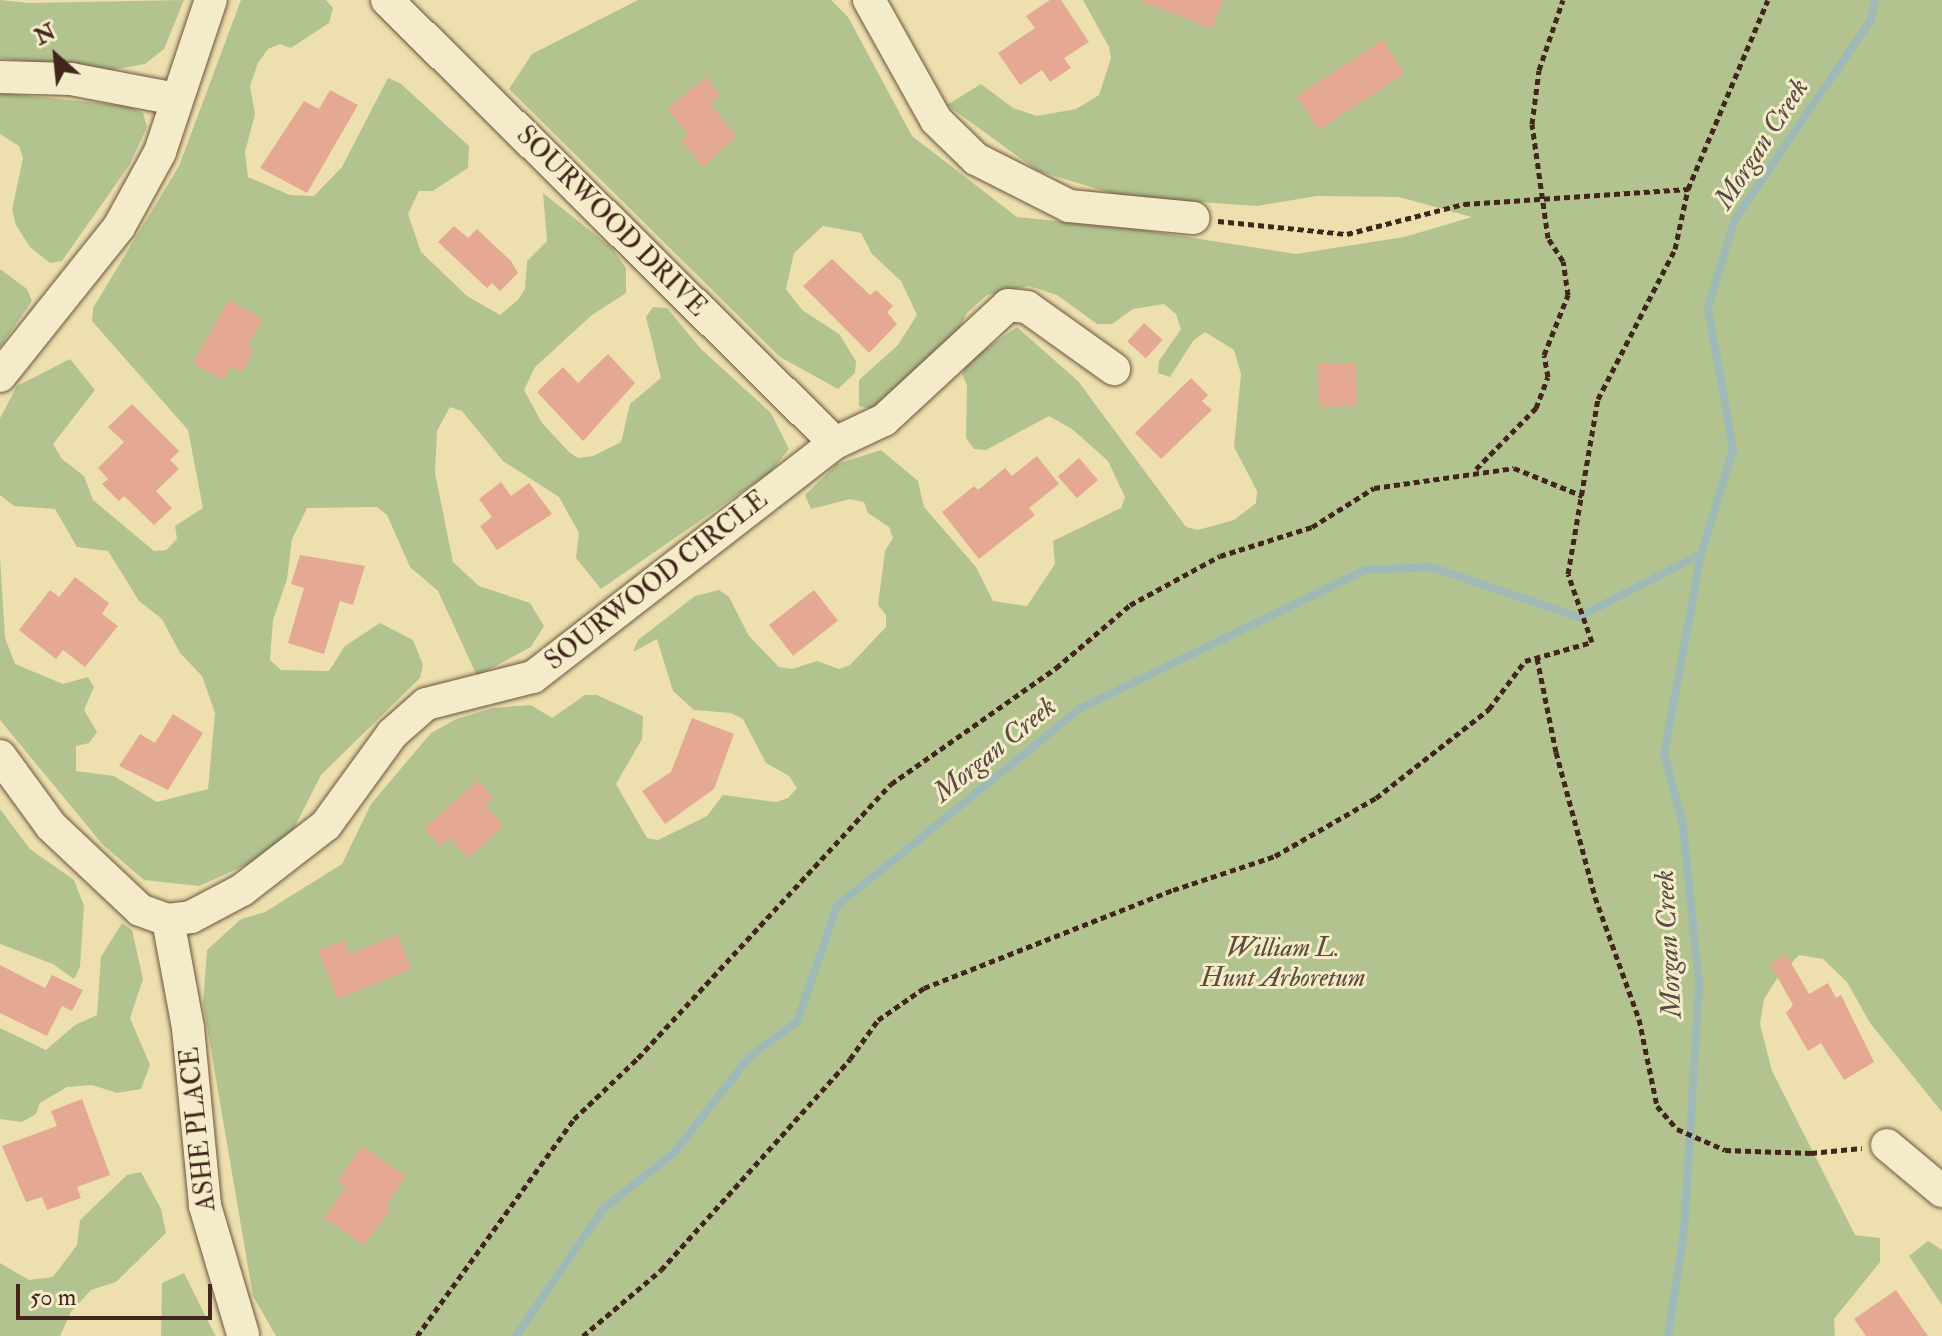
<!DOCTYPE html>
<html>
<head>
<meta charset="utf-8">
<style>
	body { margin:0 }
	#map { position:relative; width:1942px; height:1336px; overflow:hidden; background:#ede0ae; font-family:"IM FELL Double Pica",serif }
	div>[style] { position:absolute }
	.green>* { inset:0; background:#b3c38f }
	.stream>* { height:8px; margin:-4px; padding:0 4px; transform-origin:4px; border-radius:4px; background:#9fbab6 }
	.building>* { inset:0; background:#e5a892; transform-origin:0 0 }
	.path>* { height:5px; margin-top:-2.5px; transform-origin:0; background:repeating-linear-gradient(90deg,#42251b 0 6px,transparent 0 10px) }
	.roads { filter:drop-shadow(0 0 2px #6d5440) drop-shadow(0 0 2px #6d5440) }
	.minor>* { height:32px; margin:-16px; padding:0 16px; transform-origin:16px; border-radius:16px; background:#f3ebca }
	span { translate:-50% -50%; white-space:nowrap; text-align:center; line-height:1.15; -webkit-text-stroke:6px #f3ebca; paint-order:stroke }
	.street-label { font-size:26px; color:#42251b }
	.park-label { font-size:26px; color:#5e4c38; font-style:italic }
	.water-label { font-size:28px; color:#594a42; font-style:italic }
	.north { position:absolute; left:16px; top:16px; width:80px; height:80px; -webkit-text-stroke:6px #f3ebca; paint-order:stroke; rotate:333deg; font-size:22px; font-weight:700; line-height:32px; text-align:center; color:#42251b }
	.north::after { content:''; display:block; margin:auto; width:28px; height:36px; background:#42251b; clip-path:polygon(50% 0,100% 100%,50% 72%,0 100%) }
	.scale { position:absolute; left:16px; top:1284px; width:196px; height:36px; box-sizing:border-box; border:4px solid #42251b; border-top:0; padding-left:10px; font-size:24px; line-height:28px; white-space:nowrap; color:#42251b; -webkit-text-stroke:6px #f3ebca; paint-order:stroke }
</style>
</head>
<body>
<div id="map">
	<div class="green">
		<i style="clip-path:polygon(0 0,29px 3px,184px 0,164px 49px,145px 64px,105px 71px,0 58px)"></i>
		<i style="clip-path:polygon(241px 0,326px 0,333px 8px,329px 23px,291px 48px,280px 44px,268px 49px,258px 63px,250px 86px,255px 114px,245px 152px,248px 177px,290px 195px,314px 196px,342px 167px,388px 78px,400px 83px,469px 146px,468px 168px,433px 191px,419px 191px,408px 214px,421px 252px,467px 296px,500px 315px,518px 300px,525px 289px,527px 261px,547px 241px,543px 193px,612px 248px,626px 268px,626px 293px,592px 315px,535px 367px,524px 390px,542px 423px,569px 452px,578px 458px,593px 456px,621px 442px,630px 404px,661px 378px,646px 317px,653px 307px,667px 308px,701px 349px,771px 413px,789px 449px,772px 471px,601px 589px,576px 558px,579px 533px,559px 497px,503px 461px,462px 411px,450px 407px,437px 431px,435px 473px,453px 562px,479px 586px,530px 603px,544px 626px,531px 647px,477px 676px,438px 591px,410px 567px,387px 515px,377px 507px,307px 508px,292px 539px,287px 579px,273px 620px,270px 660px,281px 670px,329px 671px,345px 646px,380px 623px,413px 640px,423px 665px,420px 678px,321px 775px,292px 832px,264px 857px,199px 886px,144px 880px,103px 845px,0 720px,0 556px,5px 638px,15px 664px,63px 684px,88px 677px,94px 687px,84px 710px,97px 732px,89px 743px,76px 746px,76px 771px,114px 776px,157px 802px,208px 789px,215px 713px,202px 676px,180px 653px,162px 619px,139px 601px,108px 551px,77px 547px,55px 509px,14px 506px,0 495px,0 418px,17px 386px,70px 359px,95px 390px,53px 444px,62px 459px,84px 476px,93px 500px,154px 551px,166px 550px,177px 539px,175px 526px,203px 508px,188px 430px,92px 321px,93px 308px,179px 166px)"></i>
		<i style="clip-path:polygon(638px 0,831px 0,848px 17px,912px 136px,1017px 217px,1136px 229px,1296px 254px,1404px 237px,1472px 217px,1399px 197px,1317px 196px,1257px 206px,1124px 197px,1038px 171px,947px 105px,981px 84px,1013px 108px,1037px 116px,1076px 109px,1099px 95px,1111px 58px,1109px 47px,1083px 0,1942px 0,1942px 1112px,1870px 1023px,1847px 982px,1823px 959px,1799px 955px,1778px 977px,1764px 999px,1760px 1024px,1772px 1071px,1855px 1235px,1880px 1238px,1880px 1262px,1834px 1319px,1835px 1336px,276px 1336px,253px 1296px,203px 1003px,207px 950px,241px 919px,265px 912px,342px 864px,371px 804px,431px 733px,456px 719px,493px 708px,531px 705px,552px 718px,585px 695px,597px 695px,643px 716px,642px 739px,616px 784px,647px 838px,658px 840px,707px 816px,723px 795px,776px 802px,788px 798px,797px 788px,789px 776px,766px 763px,743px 719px,731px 713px,694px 710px,673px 691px,657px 639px,633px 652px,638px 640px,695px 596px,719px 590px,729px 597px,749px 636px,779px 667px,792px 669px,817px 661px,839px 669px,850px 665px,886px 627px,886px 615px,878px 605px,885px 551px,893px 538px,889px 527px,868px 513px,864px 502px,850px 499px,811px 509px,805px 495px,837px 464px,881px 450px,918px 481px,924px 507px,976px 567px,993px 601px,1027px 606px,1055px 564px,1053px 541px,1121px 508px,1125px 497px,1108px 461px,1072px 429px,1049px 416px,986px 450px,974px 449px,966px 438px,967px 385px,962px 374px,967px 362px,1017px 327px,1078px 381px,1186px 527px,1198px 530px,1234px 520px,1256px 503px,1257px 491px,1234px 447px,1241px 374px,1234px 350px,1205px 332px,1193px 341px,1170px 377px,1158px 373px,1159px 361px,1181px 329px,1176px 314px,1164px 304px,1133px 309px,1112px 324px,1097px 324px,1057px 295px,1029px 286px,987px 295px,967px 313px,945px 356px,872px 409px,859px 406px,859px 380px,898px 345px,917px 315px,901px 281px,872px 254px,861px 233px,823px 226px,794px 253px,786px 289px,802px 310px,839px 334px,856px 361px,855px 373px,838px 389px,780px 357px,509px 89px,532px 54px)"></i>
		<i style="clip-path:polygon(0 93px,128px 106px,143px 113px,147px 127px,130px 164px,62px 261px,50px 263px,30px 247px,16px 225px,12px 210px,23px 158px,19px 146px,0 134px)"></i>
		<i style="clip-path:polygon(0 269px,27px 289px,32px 301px,0 347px)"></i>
		<i style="clip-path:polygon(0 809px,30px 849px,74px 880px,84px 906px,80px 967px,74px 979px,53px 964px,0 944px)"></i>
		<i style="clip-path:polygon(122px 923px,132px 930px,143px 979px,130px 1018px,150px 1065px,141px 1089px,117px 1093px,92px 1085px,67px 1087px,40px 1103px,36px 1114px,22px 1122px,0 1119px,0 1028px,46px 1050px,75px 1025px,97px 1015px,101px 957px)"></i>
		<i style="clip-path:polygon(141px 1172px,161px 1209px,166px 1233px,116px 1282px,91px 1290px,71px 1312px,60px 1336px,0 1336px,0 1263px,29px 1280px,53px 1277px,77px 1245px,80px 1220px,127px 1175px)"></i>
		<i style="clip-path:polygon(1928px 1241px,1942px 1250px,1942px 1305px,1909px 1256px)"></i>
		<i style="clip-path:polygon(184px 1273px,215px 1335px,216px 1336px,161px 1336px,162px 1283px)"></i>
	</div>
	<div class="stream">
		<i style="left:516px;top:1336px;width:154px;rotate:-55.6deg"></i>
		<i style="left:603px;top:1209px;width:89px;rotate:-38.2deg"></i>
		<i style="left:673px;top:1154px;width:125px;rotate:-51.8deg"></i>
		<i style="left:750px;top:1056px;width:58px;rotate:-35.9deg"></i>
		<i style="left:797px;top:1022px;width:123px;rotate:-71deg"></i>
		<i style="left:837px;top:906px;width:314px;rotate:-39.1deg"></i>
		<i style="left:1081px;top:708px;width:316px;rotate:-25.9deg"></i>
		<i style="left:1365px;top:570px;width:66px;rotate:-2.6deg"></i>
		<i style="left:1431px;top:567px;width:156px;rotate:18.7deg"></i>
		<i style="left:1579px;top:617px;width:137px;rotate:-27.3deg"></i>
		<i style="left:1701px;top:554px;width:109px;rotate:-72.9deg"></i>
		<i style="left:1733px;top:450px;width:145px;rotate:-99.9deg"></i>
		<i style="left:1708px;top:307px;width:92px;rotate:-72.9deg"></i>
		<i style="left:1735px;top:219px;width:241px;rotate:-55.7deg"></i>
		<i style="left:1871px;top:20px;width:20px;rotate:-79deg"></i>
		<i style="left:1668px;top:1336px;width:106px;rotate:-81.3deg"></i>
		<i style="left:1684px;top:1231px;width:246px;rotate:-86.5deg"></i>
		<i style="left:1699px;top:985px;width:162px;rotate:-95.7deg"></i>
		<i style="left:1683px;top:824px;width:73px;rotate:-105.2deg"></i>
		<i style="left:1664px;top:754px;width:203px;rotate:-79.5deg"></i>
	</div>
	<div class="building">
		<i style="clip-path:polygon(1050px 0,1061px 0,1089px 42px,1064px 58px,1071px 68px,1050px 82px,1042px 70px,1020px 85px,998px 53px,1035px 28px,1026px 16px)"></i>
		<i style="clip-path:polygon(1139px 0,1223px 0,1212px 29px)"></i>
		<i style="left:1383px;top:40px;width:40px;height:103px;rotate:57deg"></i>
		<i style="clip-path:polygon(706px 77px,720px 95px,710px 104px,737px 136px,703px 166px,681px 140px,688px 134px,667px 109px)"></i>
		<i style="clip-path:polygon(330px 90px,358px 105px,307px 193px,260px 168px,304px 101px,319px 109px)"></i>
		<i style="clip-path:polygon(454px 226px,468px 238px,477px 229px,511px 261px,518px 273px,500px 291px,492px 283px,487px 288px,438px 242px)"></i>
		<i style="clip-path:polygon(832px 259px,870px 295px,876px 290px,893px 306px,887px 312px,897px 324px,869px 353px,803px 286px)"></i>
		<i style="clip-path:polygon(229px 300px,263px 319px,247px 346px,254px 350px,242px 372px,231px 367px,223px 380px,193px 363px)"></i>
		<i style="left:1144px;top:323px;width:25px;height:25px;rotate:42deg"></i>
		<i style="clip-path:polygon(608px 354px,635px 383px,583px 441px,537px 392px,563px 367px,578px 383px)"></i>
		<i style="left:1356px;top:363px;width:43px;height:38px;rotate:89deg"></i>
		<i style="clip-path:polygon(1191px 378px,1208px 395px,1202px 401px,1212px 410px,1161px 459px,1135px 433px)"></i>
		<i style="clip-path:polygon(132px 404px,179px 451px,170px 460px,179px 469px,156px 491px,172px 508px,154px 525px,124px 496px,119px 501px,102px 484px,108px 479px,98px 468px,124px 442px,108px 427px)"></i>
		<i style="clip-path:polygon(1037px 456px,1059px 484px,1029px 508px,1035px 515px,979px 559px,942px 512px,974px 486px,978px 490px,1005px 468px,1012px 476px)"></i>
		<i style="left:1079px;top:458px;width:29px;height:28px;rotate:49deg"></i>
		<i style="clip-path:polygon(501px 482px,511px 496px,529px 483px,552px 514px,497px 550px,480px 526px,492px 517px,479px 499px)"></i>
		<i style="clip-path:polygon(300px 555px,365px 566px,353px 605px,340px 601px,324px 654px,288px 643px,304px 588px,291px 584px)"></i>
		<i style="clip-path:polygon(75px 577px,109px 603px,102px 614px,118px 626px,85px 667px,63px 650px,56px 659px,19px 630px,50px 590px,59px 597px)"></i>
		<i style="left:814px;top:590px;width:39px;height:57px;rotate:52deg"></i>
		<i style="clip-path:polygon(173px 714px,203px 733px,168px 790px,119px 766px,140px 734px,155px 743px)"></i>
		<i style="clip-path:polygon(692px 718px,734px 734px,714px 789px,665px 824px,642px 791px,671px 772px)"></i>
		<i style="clip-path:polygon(478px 781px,493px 798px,485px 805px,503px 825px,469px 858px,449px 837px,440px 846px,424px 828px)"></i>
		<i style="clip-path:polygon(398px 935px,411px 969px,338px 999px,318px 951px,344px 940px,350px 954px)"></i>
		<i style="clip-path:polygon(1786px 954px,1809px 994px,1828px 983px,1836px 998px,1841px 995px,1874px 1062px,1844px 1080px,1821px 1043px,1808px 1051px,1786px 1013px,1793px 1005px,1770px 964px)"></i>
		<i style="clip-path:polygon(0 965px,45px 988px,52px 975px,83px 990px,72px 1011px,62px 1006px,47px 1036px,0 1013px)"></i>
		<i style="clip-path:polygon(82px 1099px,110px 1175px,77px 1187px,81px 1198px,47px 1210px,42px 1197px,26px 1202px,2px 1146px,57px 1126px,51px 1111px)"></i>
		<i style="clip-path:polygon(362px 1146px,406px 1176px,386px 1206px,391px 1209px,364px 1245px,324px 1218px,346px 1187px,338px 1181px)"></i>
		<i style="clip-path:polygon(1896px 1290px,1928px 1336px,1866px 1336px,1854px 1319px)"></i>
	</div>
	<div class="path">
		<i style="left:1218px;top:221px;width:130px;rotate:5.8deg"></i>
		<i style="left:1347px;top:234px;width:121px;rotate:-14.4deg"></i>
		<i style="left:1464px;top:204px;width:225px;rotate:-3.8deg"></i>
		<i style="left:1476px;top:469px;width:86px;rotate:-45.5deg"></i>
		<i style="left:1536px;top:408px;width:33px;rotate:-69deg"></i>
		<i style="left:1548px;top:377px;width:22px;rotate:-100deg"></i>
		<i style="left:1544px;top:355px;width:65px;rotate:-68.2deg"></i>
		<i style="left:1568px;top:295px;width:34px;rotate:-98deg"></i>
		<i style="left:1563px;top:261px;width:27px;rotate:-123deg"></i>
		<i style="left:1548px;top:238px;width:115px;rotate:-98deg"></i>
		<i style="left:1532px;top:124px;width:54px;rotate:-82.6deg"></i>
		<i style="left:1539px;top:70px;width:74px;rotate:-71.1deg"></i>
		<i style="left:1537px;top:658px;width:96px;rotate:78.6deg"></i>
		<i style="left:1556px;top:752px;width:150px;rotate:74.9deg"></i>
		<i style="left:1595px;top:897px;width:130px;rotate:70.2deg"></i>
		<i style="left:1639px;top:1019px;width:89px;rotate:78.3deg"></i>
		<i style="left:1657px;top:1106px;width:30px;rotate:49deg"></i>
		<i style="left:1677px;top:1129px;width:52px;rotate:23.6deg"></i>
		<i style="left:1725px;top:1150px;width:86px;rotate:2deg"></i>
		<i style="left:1811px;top:1153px;width:51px;rotate:-5.6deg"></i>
		<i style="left:417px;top:1336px;width:268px;rotate:-54.1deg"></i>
		<i style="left:574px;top:1119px;width:88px;rotate:-43.6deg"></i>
		<i style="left:638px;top:1058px;width:373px;rotate:-47.3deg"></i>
		<i style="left:891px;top:784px;width:202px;rotate:-35.1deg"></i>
		<i style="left:1056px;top:668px;width:97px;rotate:-40.4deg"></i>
		<i style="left:1130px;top:605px;width:102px;rotate:-28.6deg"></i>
		<i style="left:1220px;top:556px;width:96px;rotate:-17.5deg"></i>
		<i style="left:1312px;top:527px;width:73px;rotate:-32.2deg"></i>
		<i style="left:1374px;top:488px;width:141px;rotate:-8.1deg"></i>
		<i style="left:1514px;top:468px;width:74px;rotate:22.1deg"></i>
		<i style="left:583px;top:1336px;width:102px;rotate:-40.2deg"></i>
		<i style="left:661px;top:1270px;width:283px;rotate:-48.1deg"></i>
		<i style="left:850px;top:1059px;width:48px;rotate:-54.3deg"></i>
		<i style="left:878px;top:1020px;width:56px;rotate:-34.8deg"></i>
		<i style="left:924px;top:988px;width:268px;rotate:-21.5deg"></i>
		<i style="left:1173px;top:890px;width:108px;rotate:-18.4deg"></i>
		<i style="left:1275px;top:856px;width:116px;rotate:-29.9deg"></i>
		<i style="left:1376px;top:798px;width:144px;rotate:-38.2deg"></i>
		<i style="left:1489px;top:709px;width:60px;rotate:-53.1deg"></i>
		<i style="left:1525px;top:661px;width:70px;rotate:-15.8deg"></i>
		<i style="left:1592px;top:642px;width:72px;rotate:-109.4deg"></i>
		<i style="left:1568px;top:574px;width:178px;rotate:-80.3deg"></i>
		<i style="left:1598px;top:399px;width:169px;rotate:-62.8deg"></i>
		<i style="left:1675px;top:249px;width:61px;rotate:-77.8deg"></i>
		<i style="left:1688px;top:189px;width:205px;rotate:-67.1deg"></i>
	</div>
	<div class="roads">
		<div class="minor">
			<i style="left:387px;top:0;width:630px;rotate:44.68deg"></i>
			<i style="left:869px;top:0;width:137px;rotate:60.8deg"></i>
			<i style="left:936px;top:120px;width:56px;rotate:44.3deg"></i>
			<i style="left:976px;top:159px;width:104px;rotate:26.8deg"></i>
			<i style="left:1069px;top:206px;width:125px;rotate:5.5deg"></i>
			<i style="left:0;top:77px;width:71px;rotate:1.6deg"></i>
			<i style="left:71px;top:79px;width:107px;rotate:10.8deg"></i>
			<i style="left:0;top:376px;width:191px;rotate:-51.4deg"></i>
			<i style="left:119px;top:227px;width:85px;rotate:-61.3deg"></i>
			<i style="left:160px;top:152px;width:160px;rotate:-71.5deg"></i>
			<i style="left:0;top:756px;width:87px;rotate:53.9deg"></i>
			<i style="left:51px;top:826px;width:122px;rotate:43.3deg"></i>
			<i style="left:140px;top:910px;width:30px;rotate:20deg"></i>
			<i style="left:168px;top:920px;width:23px;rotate:-7deg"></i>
			<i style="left:191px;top:917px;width:58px;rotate:-27.9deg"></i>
			<i style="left:242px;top:890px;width:106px;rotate:-37.7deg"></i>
			<i style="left:326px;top:825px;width:112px;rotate:-54deg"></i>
			<i style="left:392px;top:734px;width:45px;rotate:-41.4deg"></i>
			<i style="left:426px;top:704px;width:110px;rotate:-14.2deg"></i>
			<i style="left:533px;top:677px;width:382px;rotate:-37.8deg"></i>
			<i style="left:835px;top:443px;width:54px;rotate:-25.1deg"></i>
			<i style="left:884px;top:420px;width:169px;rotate:-42.8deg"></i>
			<i style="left:1008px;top:305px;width:19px;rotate:6deg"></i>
			<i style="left:1027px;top:307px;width:107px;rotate:35.5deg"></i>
			<i style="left:168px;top:920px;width:110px;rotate:79.5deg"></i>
			<i style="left:188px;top:1028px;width:179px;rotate:84.5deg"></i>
			<i style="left:205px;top:1206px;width:134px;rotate:73.5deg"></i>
			<i style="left:1887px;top:1145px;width:72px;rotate:39.9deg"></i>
		</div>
	</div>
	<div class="street-label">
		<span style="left:611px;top:222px;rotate:45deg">SOURWOOD DRIVE</span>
		<span style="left:657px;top:581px;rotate:-38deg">SOURWOOD CIRCLE</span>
		<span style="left:199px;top:1129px;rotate:-96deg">ASHE PLACE</span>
	</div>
	<div class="park-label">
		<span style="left:1283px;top:964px">William L.<br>Hunt Arboretum</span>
	</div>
	<div class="water-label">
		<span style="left:1762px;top:144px;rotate:-57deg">Morgan Creek</span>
		<span style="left:995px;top:750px;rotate:-39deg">Morgan Creek</span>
		<span style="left:1669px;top:944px;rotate:-93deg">Morgan Creek</span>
	</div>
	<div class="north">N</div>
	<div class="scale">50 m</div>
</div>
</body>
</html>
